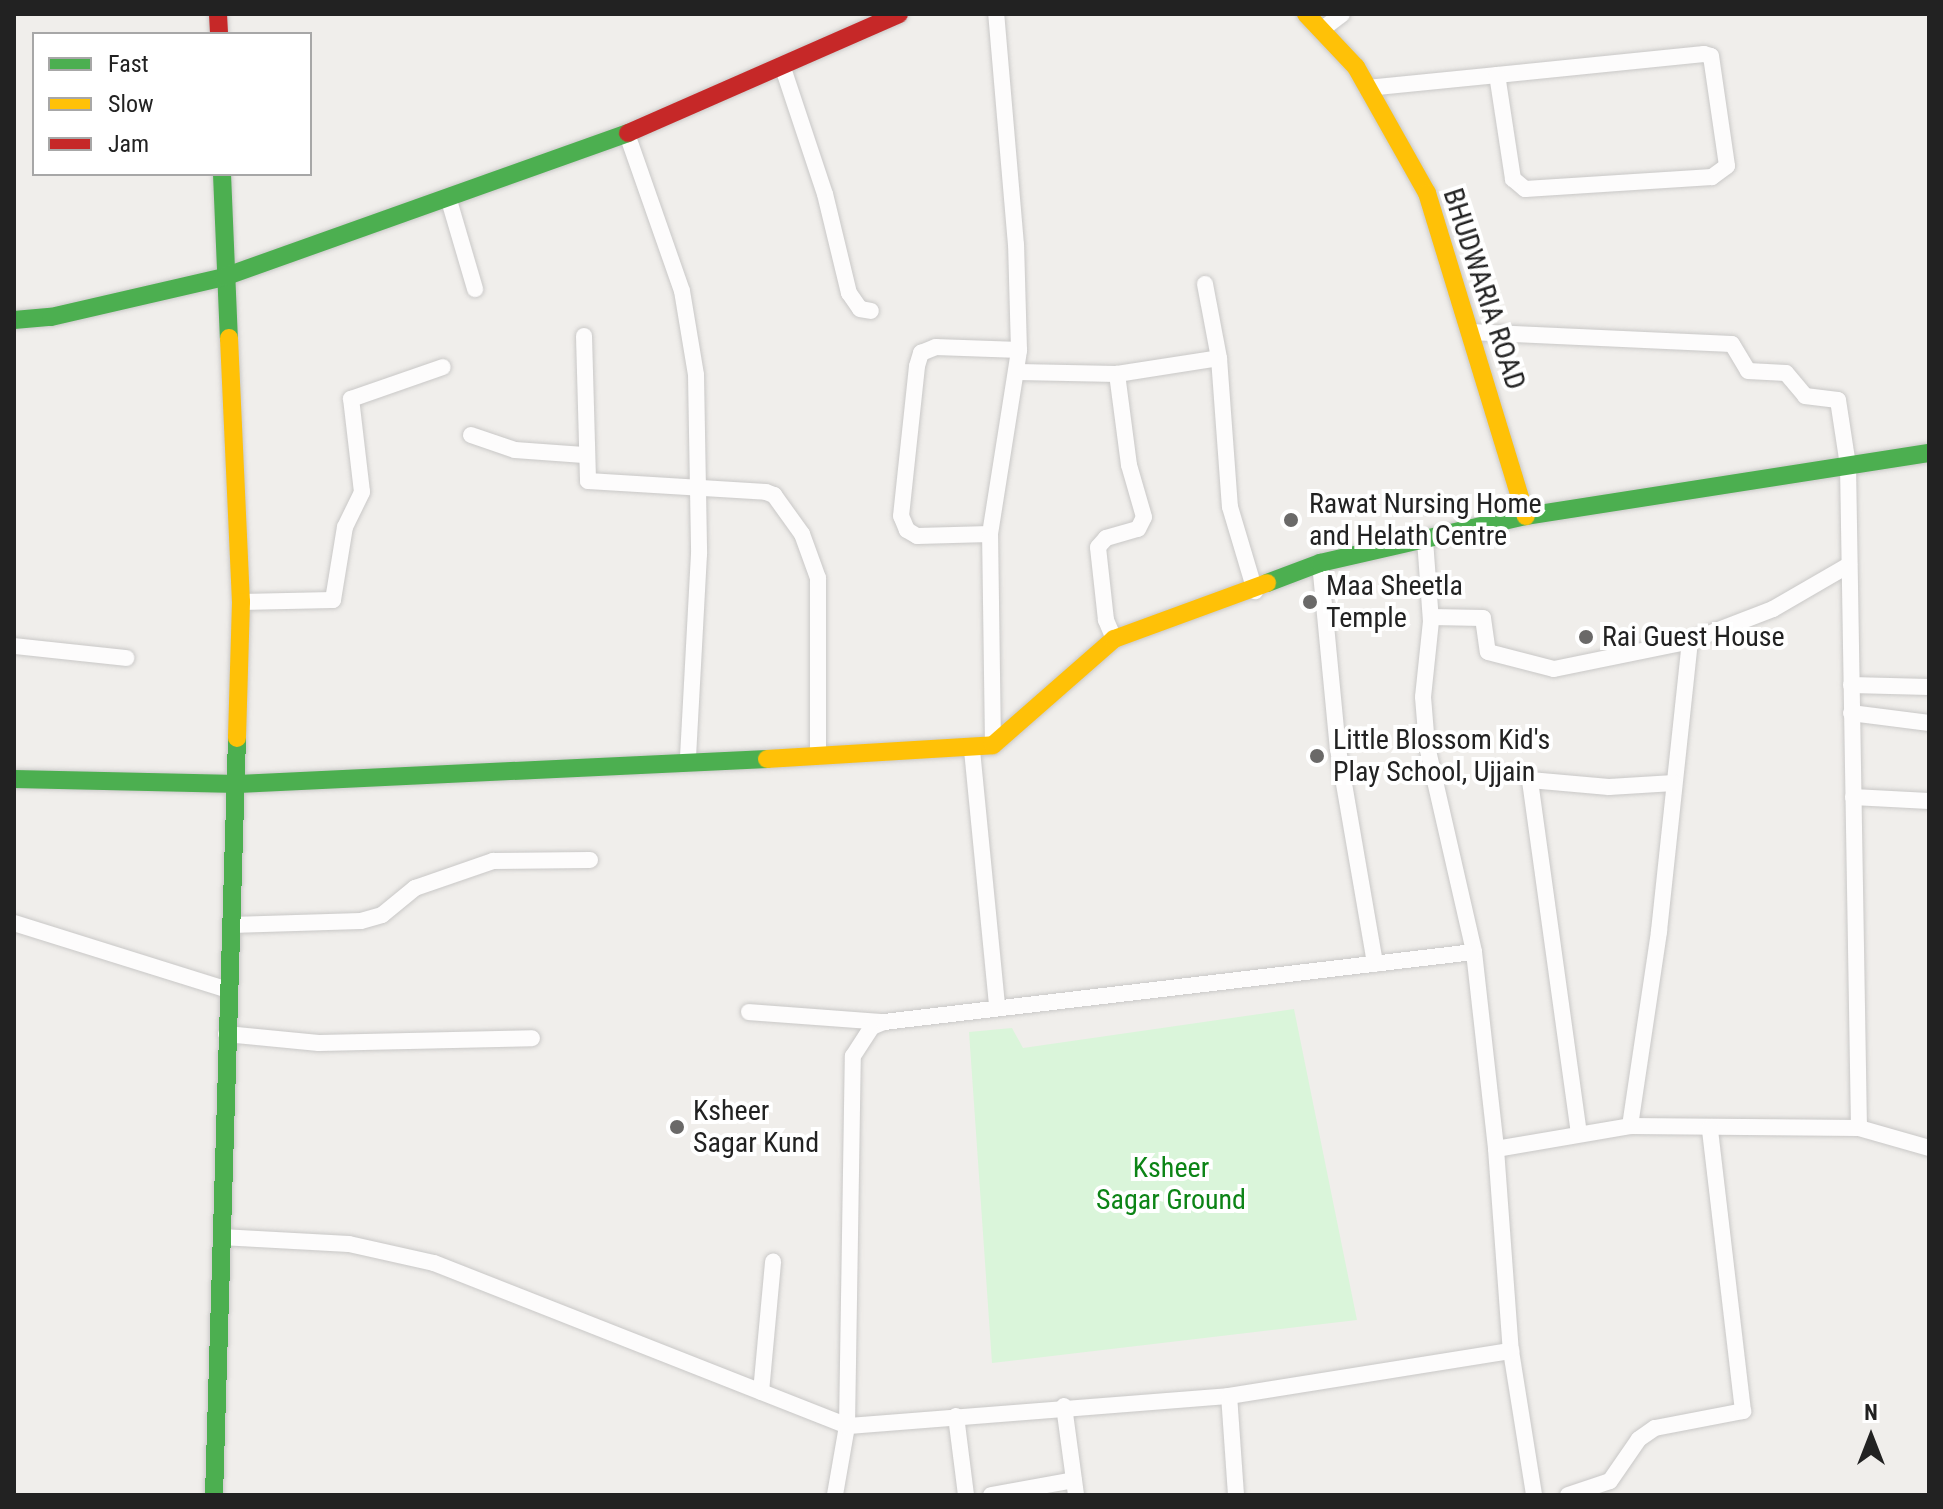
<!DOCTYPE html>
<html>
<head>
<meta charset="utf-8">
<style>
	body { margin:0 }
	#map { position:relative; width:1943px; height:1509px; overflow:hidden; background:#f0eeeb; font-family:"Roboto Condensed",sans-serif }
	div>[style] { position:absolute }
	.park>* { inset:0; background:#daf5da }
	.roads { filter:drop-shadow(0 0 2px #c9c8c7) drop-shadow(0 0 2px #c9c8c7) }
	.street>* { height:16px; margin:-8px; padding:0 8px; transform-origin:8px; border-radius:8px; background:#fdfcfc }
	.fast>* { height:18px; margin:-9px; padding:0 9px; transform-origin:9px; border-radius:9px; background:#4caf50 }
	.slow>* { height:18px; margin:-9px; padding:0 9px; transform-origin:9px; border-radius:9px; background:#ffc107 }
	.jam>* { height:18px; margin:-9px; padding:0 9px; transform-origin:9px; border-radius:9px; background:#c62828 }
	.dots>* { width:22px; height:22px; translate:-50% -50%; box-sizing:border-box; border:4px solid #fff; border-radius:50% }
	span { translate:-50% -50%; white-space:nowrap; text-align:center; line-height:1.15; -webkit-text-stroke:8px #fff; paint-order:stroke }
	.street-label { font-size:28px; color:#222 }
	.poi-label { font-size:28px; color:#222 }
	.left { translate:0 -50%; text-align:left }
	.park-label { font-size:28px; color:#0c8416 }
	.frame { position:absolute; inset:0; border:16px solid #222; pointer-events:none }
	.legend { position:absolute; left:32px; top:32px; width:280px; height:144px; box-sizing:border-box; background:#fff; border:2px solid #a7a7a7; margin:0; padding:10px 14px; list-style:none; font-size:24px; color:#222 }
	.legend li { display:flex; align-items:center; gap:16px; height:40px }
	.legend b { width:40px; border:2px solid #a7a7a7 }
	.north { position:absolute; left:1831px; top:1397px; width:80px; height:80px; -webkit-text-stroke:6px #fff; paint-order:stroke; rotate:0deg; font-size:22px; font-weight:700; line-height:32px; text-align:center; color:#222 }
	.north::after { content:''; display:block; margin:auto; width:28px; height:36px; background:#222; clip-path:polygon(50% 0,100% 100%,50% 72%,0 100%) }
</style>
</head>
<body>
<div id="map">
	<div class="park">
		<i style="clip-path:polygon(1294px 1009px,1357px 1320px,992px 1363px,969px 1032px,1012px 1028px,1023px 1048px)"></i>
	</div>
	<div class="roads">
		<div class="street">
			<i style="left:1321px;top:30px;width:26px;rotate:-37deg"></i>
			<i style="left:782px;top:65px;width:136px;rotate:71.6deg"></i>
			<i style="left:825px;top:194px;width:102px;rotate:76.4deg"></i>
			<i style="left:849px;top:293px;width:19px;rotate:55deg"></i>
			<i style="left:860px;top:309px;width:11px;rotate:10deg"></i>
			<i style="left:1367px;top:88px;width:131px;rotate:-5.7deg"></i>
			<i style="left:1497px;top:75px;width:208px;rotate:-5.8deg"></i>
			<i style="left:1704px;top:54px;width:7px;rotate:16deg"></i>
			<i style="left:1711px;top:56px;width:111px;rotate:81.7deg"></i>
			<i style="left:1727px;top:166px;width:19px;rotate:144deg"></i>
			<i style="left:1712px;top:177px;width:187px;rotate:176.3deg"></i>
			<i style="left:1525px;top:189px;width:16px;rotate:-140deg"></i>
			<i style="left:1513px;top:179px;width:105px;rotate:-98.7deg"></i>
			<i style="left:627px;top:134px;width:166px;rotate:70.7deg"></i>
			<i style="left:682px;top:291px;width:85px;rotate:80.5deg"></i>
			<i style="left:696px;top:375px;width:179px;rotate:89deg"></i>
			<i style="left:699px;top:554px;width:205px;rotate:93.1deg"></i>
			<i style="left:448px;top:197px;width:96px;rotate:73.6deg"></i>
			<i style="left:1205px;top:284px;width:75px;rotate:79.3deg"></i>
			<i style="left:1470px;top:332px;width:262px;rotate:2.6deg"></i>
			<i style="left:1732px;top:344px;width:31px;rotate:59deg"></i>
			<i style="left:1748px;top:371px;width:38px;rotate:3deg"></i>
			<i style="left:1786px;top:373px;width:30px;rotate:50deg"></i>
			<i style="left:1805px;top:396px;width:33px;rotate:7deg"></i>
			<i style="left:1838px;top:400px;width:66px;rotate:81.3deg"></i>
			<i style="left:1848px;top:465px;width:663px;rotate:89.05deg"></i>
			<i style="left:584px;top:336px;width:145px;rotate:88.4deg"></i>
			<i style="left:588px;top:481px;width:178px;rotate:3.5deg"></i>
			<i style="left:766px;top:492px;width:9px;rotate:21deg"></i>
			<i style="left:774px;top:495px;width:48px;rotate:54.3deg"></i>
			<i style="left:802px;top:534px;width:47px;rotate:70deg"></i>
			<i style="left:818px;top:578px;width:177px;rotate:90deg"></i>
			<i style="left:1018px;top:372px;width:99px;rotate:1.2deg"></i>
			<i style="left:1117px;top:374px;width:103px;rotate:-8.9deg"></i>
			<i style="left:1219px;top:358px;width:149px;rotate:85.8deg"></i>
			<i style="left:1230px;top:507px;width:88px;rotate:73.4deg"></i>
			<i style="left:471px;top:435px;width:46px;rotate:18.8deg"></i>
			<i style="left:515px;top:450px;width:69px;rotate:4.1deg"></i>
			<i style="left:990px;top:534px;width:73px;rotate:178.4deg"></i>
			<i style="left:917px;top:536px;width:12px;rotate:-149deg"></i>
			<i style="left:907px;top:530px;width:15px;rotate:-113deg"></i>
			<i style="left:901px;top:516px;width:151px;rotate:-83.9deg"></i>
			<i style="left:917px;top:366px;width:14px;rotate:-73deg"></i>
			<i style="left:921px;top:353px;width:16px;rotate:-22deg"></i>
			<i style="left:936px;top:347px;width:83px;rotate:2.1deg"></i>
			<i style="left:1425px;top:540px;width:81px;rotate:85.8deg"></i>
			<i style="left:1431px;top:621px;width:76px;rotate:96deg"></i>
			<i style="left:1423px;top:697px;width:49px;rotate:85.3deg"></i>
			<i style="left:1427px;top:746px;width:211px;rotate:77.1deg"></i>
			<i style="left:1474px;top:952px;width:198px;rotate:83.6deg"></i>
			<i style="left:1496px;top:1149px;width:203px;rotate:85.8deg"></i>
			<i style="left:1511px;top:1351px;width:146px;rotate:80.9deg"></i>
			<i style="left:1320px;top:563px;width:187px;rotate:84.5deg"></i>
			<i style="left:1338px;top:749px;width:218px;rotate:80.2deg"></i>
			<i style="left:241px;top:602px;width:92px;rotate:-1.2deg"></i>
			<i style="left:333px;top:600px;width:74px;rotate:-80.7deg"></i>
			<i style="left:345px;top:527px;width:39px;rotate:-64deg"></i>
			<i style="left:362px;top:492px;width:94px;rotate:-96.7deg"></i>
			<i style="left:351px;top:399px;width:97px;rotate:-19.2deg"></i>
			<i style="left:1431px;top:617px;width:52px;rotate:1.1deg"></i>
			<i style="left:1483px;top:618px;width:34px;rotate:82deg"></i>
			<i style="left:1488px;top:652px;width:68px;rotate:14.4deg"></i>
			<i style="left:1554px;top:669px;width:139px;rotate:-11.6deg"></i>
			<i style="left:1114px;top:639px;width:21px;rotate:-113deg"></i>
			<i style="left:1106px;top:620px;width:73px;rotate:-96.3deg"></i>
			<i style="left:1098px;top:547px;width:12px;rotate:-48deg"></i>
			<i style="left:1106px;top:538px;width:33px;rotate:-16deg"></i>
			<i style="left:1138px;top:529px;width:13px;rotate:-63deg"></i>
			<i style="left:1144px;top:517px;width:54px;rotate:-106.1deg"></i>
			<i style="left:1129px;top:465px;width:92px;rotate:-97.5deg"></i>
			<i style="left:14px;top:646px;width:113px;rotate:6.1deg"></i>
			<i style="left:1851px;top:685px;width:78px;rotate:1.5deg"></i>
			<i style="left:1851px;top:713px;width:79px;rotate:7.3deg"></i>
			<i style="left:993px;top:745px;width:211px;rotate:-90.8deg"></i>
			<i style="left:990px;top:534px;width:186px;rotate:-81deg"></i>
			<i style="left:1019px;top:350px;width:105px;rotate:-91.6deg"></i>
			<i style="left:1016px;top:245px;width:232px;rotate:-94.9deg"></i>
			<i style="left:972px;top:750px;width:257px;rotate:84.4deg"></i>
			<i style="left:1853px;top:797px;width:76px;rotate:3deg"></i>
			<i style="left:14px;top:923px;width:224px;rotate:17.4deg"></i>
			<i style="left:231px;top:925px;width:130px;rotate:-1.8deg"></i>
			<i style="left:361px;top:921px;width:22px;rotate:-16deg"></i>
			<i style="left:382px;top:915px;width:43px;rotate:-39.3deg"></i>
			<i style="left:415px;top:888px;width:83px;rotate:-19.1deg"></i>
			<i style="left:493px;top:861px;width:97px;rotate:-0.6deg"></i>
			<i style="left:749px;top:1012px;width:134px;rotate:4.3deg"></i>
			<i style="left:226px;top:1034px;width:93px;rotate:5.5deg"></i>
			<i style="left:319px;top:1043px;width:213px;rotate:-1.3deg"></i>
			<i style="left:1630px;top:1126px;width:197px;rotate:-81.5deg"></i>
			<i style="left:1659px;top:931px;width:292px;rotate:-83.9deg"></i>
			<i style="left:1690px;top:641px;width:89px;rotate:-21.1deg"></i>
			<i style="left:1773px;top:609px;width:88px;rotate:-30.1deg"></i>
			<i style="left:1579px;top:1134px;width:357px;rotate:-97.9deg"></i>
			<i style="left:1530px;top:780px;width:79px;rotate:5.1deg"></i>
			<i style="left:1609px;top:787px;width:65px;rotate:-3.5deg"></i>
			<i style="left:1496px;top:1149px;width:136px;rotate:-9.7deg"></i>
			<i style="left:1630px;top:1126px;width:229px;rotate:0.5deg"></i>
			<i style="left:1859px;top:1128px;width:73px;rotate:15.9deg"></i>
			<i style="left:221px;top:1237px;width:128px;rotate:3.1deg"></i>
			<i style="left:349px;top:1244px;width:87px;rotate:12.6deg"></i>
			<i style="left:434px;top:1263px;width:444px;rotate:21.5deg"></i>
			<i style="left:847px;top:1426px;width:70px;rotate:99.9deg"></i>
			<i style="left:761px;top:1392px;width:131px;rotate:-84.7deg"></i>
			<i style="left:1229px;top:1396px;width:383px;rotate:175.5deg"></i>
			<i style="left:847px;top:1426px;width:370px;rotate:-89.1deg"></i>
			<i style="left:853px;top:1056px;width:35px;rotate:-57deg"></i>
			<i style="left:872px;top:1027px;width:13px;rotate:-23deg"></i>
			<i style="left:884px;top:1022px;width:594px;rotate:-6.77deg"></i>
			<i style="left:1064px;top:1406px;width:90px;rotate:82.3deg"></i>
			<i style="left:956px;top:1416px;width:80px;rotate:82.8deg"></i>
			<i style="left:991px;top:1495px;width:84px;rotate:-10.2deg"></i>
			<i style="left:1236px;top:1495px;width:99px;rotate:-94deg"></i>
			<i style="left:1229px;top:1396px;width:286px;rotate:-9.1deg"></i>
			<i style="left:1568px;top:1495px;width:44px;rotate:-18.4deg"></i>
			<i style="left:1610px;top:1481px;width:51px;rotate:-55.4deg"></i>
			<i style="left:1639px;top:1439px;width:19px;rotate:-35deg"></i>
			<i style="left:1655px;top:1428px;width:90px;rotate:-10.9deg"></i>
			<i style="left:1743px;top:1411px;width:285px;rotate:-96.7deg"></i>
		</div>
		<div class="fast">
			<i style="left:222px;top:174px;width:164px;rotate:87.6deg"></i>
			<i style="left:14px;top:320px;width:37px;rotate:-5deg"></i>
			<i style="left:51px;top:317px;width:178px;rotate:-13deg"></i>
			<i style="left:224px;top:277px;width:429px;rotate:-19.6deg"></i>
			<i style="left:1267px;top:583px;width:57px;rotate:-20.7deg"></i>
			<i style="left:1320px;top:563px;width:211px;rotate:-12.9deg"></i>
			<i style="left:1526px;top:516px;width:408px;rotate:-8.9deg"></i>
			<i style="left:14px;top:779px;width:224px;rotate:1.3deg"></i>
			<i style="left:238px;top:784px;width:530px;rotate:-2.71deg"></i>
			<i style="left:214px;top:1495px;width:757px;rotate:-88.26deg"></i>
		</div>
		<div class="slow">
			<i style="left:1306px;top:14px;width:73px;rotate:46.7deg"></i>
			<i style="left:1356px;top:67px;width:145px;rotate:60.6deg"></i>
			<i style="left:1427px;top:193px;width:338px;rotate:73deg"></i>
			<i style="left:229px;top:338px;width:264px;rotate:87.4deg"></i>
			<i style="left:241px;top:602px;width:136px;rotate:91.7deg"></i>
			<i style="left:767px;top:759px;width:226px;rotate:-3.5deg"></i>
			<i style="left:993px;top:745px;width:161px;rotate:-41.2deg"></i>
			<i style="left:1114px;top:639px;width:163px;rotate:-20.1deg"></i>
		</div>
		<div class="jam">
			<i style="left:218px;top:14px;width:20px;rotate:87deg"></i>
			<i style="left:628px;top:133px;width:296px;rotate:-23.7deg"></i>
		</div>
	</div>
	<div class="dots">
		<i style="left:1291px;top:520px;background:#6a6968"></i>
		<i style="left:1310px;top:602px;background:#6a6968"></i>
		<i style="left:1586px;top:637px;background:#6a6968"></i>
		<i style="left:1317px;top:756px;background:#6a6968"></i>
		<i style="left:677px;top:1127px;background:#6a6968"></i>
	</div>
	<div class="street-label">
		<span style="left:1484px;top:289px;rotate:72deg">BHUDWARIA ROAD</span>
	</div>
	<div class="poi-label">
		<span class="left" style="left:1309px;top:520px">Rawat Nursing Home<br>and Helath Centre</span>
		<span class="left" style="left:1326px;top:602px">Maa Sheetla<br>Temple</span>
		<span class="left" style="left:1602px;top:637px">Rai Guest House</span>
		<span class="left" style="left:1333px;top:756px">Little Blossom Kid's<br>Play School, Ujjain</span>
		<span class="left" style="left:693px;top:1127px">Ksheer<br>Sagar Kund</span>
	</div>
	<div class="park-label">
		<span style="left:1171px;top:1184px">Ksheer<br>Sagar Ground</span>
	</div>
	<div class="frame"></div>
	<ul class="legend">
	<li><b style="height:10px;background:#4caf50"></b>Fast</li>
	<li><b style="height:10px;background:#ffc107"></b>Slow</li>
	<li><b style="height:10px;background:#c62828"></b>Jam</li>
	</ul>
	<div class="north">N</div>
</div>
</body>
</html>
